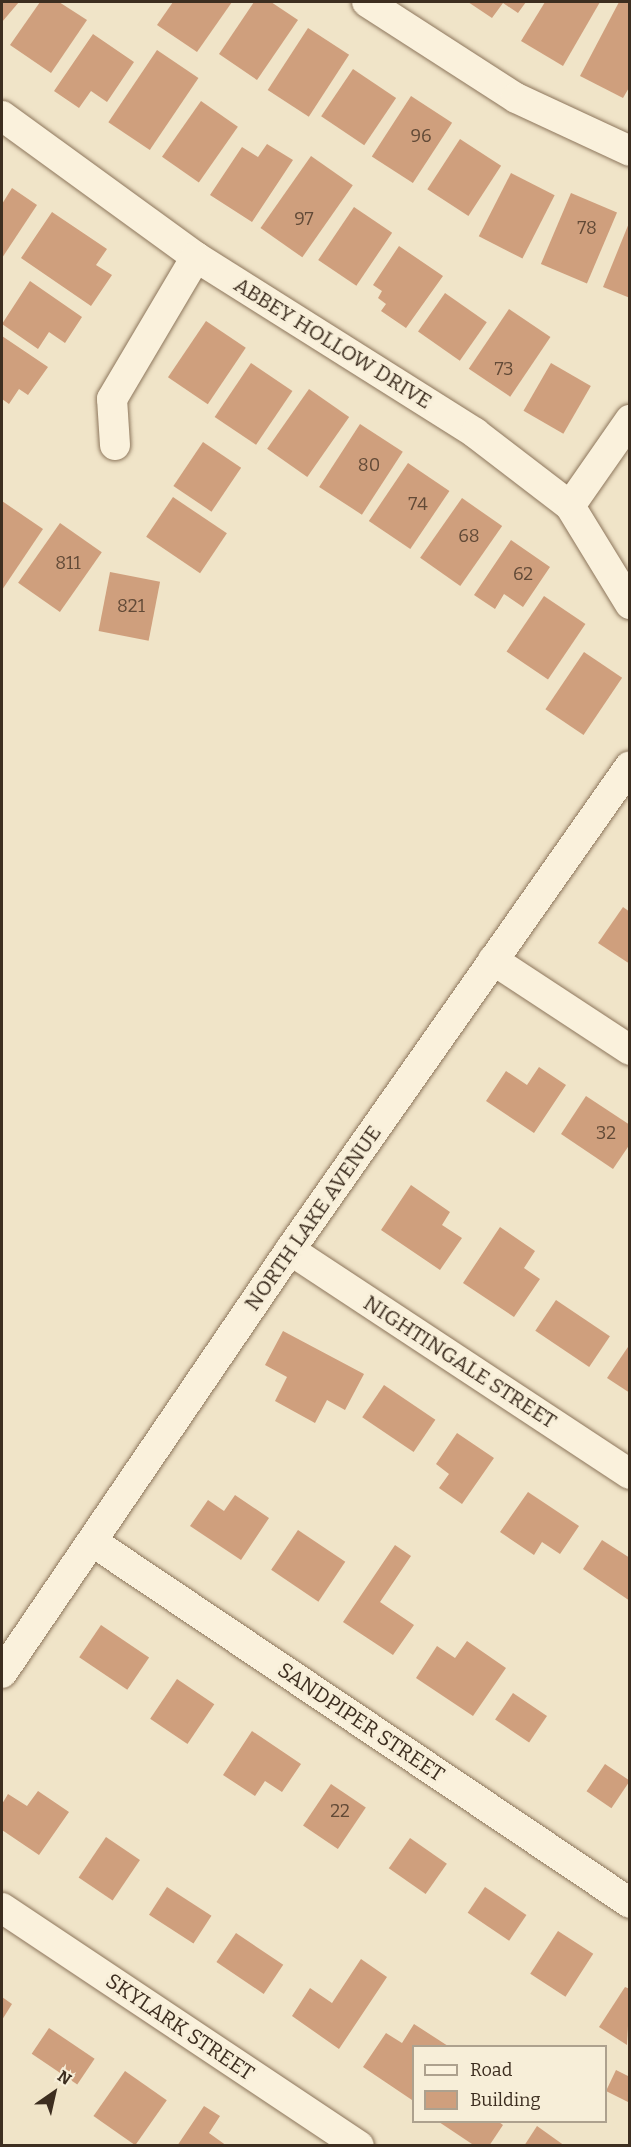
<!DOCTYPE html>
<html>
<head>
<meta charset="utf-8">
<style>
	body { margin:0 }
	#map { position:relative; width:631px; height:2147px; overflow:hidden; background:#f0e4c8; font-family:Bitter,serif }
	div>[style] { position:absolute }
	.building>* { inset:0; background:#cf9f7d; transform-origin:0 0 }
	.roads { filter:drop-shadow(0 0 2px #8d765c) drop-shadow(0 0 2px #8d765c) }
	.minor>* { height:30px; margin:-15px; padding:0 15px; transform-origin:15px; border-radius:15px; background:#faf1dc }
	span { translate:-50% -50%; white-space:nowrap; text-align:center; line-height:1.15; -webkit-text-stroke:4.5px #f7eed8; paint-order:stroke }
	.number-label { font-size:18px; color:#624a37 }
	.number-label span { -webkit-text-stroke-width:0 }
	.street-label { font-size:21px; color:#3d2e20 }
	.frame { position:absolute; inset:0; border:3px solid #3d2e20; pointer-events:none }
	.legend { position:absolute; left:412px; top:2045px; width:195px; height:78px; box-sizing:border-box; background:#f7eed8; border:2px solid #ada18e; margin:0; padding:8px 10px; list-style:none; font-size:18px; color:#3d2e20 }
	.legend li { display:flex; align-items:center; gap:12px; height:30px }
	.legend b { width:30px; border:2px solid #ada18e }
	.north { position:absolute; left:24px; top:2063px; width:60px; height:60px; -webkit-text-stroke:4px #f7eed8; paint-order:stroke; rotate:34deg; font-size:16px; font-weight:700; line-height:24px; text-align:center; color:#3d2e20 }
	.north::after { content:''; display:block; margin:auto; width:21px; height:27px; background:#3d2e20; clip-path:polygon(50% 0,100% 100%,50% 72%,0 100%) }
</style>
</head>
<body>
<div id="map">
	<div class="building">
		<i style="clip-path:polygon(2px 2px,19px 2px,2px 22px)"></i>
		<i style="clip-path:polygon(40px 2px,59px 2px,87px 20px,51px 73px,10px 45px)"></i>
		<i style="clip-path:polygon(173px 2px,232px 2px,197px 52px,157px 25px)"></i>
		<i style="clip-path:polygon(254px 2px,271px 2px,298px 20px,257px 80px,219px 54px)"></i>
		<i style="clip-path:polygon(468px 2px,526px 2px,518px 13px,503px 3px,492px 18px)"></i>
		<i style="clip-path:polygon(545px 2px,600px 2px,563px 66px,521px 41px)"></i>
		<i style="clip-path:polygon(619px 2px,630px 3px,630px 86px,623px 98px,580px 76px)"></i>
		<i style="left:308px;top:28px;width:49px;height:74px;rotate:33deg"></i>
		<i style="clip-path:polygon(93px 34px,134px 62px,107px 102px,91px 91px,79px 108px,54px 91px)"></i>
		<i style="left:157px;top:50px;width:50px;height:87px;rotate:34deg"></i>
		<i style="left:353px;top:69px;width:52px;height:57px;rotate:34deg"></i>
		<i style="left:411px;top:96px;width:49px;height:72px;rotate:33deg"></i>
		<i style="left:201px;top:101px;width:45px;height:68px;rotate:35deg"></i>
		<i style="left:460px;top:139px;width:49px;height:60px;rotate:33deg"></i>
		<i style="clip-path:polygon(267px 144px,293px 160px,252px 222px,210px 195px,242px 147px,258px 157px)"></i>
		<i style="left:311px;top:156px;width:51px;height:88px;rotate:35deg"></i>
		<i style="left:511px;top:173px;width:49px;height:71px;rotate:27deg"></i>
		<i style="clip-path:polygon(12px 188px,37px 205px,2px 258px,2px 204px)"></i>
		<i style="left:571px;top:193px;width:50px;height:77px;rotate:23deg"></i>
		<i style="left:354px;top:207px;width:46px;height:64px;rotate:34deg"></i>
		<i style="clip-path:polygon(52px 212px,107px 249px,96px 265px,112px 275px,91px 306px,21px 258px)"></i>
		<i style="clip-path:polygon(629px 223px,630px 223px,630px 298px,603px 287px)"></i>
		<i style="clip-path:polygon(399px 246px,443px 276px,406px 328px,381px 311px,386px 304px,378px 298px,382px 291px,373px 285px)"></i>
		<i style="clip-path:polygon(30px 281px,82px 317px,65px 343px,49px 332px,38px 349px,2px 324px)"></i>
		<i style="left:445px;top:293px;width:51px;height:47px;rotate:35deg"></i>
		<i style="left:509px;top:309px;width:50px;height:72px;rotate:34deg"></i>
		<i style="left:206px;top:321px;width:48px;height:68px;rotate:34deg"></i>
		<i style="clip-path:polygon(2px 336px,48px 367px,28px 395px,19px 389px,9px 404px,2px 399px)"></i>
		<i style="left:251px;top:363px;width:50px;height:65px;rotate:34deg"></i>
		<i style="left:551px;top:363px;width:46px;height:55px;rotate:30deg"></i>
		<i style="left:309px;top:389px;width:49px;height:73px;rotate:35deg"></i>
		<i style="left:360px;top:424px;width:51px;height:75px;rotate:33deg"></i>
		<i style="left:203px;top:442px;width:46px;height:53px;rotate:34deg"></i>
		<i style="left:408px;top:463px;width:50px;height:70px;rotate:34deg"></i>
		<i style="left:173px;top:497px;width:65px;height:48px;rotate:34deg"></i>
		<i style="left:462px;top:498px;width:49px;height:73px;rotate:35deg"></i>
		<i style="clip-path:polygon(2px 501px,43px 529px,2px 590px)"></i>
		<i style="left:60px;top:523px;width:51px;height:73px;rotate:35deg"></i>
		<i style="clip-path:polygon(511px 540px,550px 567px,523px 607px,504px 594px,495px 609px,474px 595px)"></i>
		<i style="left:110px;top:572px;width:51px;height:60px;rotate:11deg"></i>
		<i style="left:544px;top:596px;width:50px;height:67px;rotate:34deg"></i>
		<i style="left:584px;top:652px;width:46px;height:69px;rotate:34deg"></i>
		<i style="clip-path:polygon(623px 907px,630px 912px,630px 964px,598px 943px)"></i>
		<i style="clip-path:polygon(539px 1067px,566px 1085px,534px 1133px,486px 1101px,506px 1071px,527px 1085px)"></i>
		<i style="clip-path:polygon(586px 1096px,630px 1125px,630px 1144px,613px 1169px,561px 1134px)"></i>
		<i style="clip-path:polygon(411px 1185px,450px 1212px,442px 1225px,462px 1238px,440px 1270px,381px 1230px)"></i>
		<i style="clip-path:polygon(500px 1227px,535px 1251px,524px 1268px,540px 1279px,514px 1317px,463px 1283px)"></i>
		<i style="left:556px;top:1300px;width:65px;height:37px;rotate:34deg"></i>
		<i style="clip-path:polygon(283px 1331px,364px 1374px,345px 1410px,327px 1400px,315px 1423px,275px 1401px,287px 1377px,265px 1365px)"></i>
		<i style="clip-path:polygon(630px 1344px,630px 1393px,607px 1378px)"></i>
		<i style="left:384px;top:1385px;width:62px;height:39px;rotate:34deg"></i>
		<i style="clip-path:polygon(457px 1433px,494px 1458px,462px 1504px,439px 1488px,449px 1474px,436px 1464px)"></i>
		<i style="clip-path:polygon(528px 1492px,579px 1526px,560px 1554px,542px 1542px,534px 1555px,500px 1532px)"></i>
		<i style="clip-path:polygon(235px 1495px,269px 1518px,241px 1560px,190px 1526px,208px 1500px,224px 1511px)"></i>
		<i style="left:298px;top:1530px;width:57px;height:48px;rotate:34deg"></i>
		<i style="clip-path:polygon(602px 1540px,630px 1558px,630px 1601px,583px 1569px)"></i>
		<i style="clip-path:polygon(395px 1545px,411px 1556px,380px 1602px,414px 1625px,393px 1655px,343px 1622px)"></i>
		<i style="left:101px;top:1625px;width:58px;height:39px;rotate:34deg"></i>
		<i style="clip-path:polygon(467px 1641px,506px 1668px,473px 1716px,416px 1678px,437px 1646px,455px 1658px)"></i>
		<i style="left:177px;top:1679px;width:45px;height:48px;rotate:34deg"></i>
		<i style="left:513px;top:1693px;width:41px;height:32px;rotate:34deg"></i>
		<i style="clip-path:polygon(252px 1731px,301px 1764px,282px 1792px,265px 1781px,255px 1796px,223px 1775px)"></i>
		<i style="left:605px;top:1764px;width:30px;height:33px;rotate:34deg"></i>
		<i style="left:331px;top:1784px;width:42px;height:50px;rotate:34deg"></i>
		<i style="clip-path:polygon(38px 1791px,69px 1812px,39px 1855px,2px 1830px,2px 1804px,8px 1794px,27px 1806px)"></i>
		<i style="left:106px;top:1837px;width:41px;height:49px;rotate:34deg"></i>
		<i style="left:410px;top:1838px;width:45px;height:37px;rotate:35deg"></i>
		<i style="left:167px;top:1887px;width:53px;height:33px;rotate:33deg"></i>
		<i style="left:485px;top:1887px;width:50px;height:31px;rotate:34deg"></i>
		<i style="left:558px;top:1931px;width:42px;height:51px;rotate:33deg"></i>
		<i style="left:236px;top:1933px;width:57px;height:35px;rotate:34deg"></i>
		<i style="clip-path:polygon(361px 1959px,387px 1977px,339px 2049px,292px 2016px,310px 1988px,332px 2003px)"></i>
		<i style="clip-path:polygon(625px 1987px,630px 1989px,627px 2045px,599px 2027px)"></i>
		<i style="clip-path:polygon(2px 1997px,12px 2004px,2px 2020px)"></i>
		<i style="clip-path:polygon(414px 2024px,448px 2046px,414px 2046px,412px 2100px,363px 2067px,386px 2033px,402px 2043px)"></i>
		<i style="left:49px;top:2028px;width:55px;height:31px;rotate:34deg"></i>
		<i style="clip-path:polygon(616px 2070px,630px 2077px,628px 2102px,606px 2091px)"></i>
		<i style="left:125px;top:2071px;width:51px;height:55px;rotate:35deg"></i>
		<i style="clip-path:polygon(204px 2106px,220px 2116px,209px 2133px,227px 2146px,177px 2146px)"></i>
		<i style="clip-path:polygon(439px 2122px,499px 2122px,503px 2125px,489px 2146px,475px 2146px)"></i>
		<i style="clip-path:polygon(537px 2126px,565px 2146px,524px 2146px)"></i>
	</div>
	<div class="roads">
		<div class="minor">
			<i style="left:367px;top:2px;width:177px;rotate:32.8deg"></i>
			<i style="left:516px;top:98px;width:126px;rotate:24.9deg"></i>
			<i style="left:2px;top:116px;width:240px;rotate:36deg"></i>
			<i style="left:196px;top:257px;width:330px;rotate:32.2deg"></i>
			<i style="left:475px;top:433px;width:120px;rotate:37.5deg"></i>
			<i style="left:570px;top:506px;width:115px;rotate:58.5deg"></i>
			<i style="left:115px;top:445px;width:46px;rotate:-93.7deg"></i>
			<i style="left:112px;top:399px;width:165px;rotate:-59.4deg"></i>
			<i style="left:570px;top:506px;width:105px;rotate:-55.1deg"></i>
			<i style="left:493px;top:960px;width:164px;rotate:33.3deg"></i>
			<i style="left:290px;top:1250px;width:407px;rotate:33.4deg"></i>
			<i style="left:93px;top:1542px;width:647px;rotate:33.91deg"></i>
			<i style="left:2px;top:1673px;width:512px;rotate:-55.75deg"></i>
			<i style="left:290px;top:1250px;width:591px;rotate:-54.91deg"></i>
			<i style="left:2px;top:1908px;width:429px;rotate:33.7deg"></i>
		</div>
	</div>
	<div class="number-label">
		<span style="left:421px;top:136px">96</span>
		<span style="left:304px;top:219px">97</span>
		<span style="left:587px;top:228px">78</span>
		<span style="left:504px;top:369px">73</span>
		<span style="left:369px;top:465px">80</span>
		<span style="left:418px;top:504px">74</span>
		<span style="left:469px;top:536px">68</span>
		<span style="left:68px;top:563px">811</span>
		<span style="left:523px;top:574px">62</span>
		<span style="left:131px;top:606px">821</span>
		<span style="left:606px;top:1133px">32</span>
		<span style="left:340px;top:1811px">22</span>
	</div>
	<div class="street-label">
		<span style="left:333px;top:343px;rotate:32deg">ABBEY HOLLOW DRIVE</span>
		<span style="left:313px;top:1218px;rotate:-55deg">NORTH LAKE AVENUE</span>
		<span style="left:460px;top:1362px;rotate:33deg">NIGHTINGALE STREET</span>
		<span style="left:361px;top:1722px;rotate:34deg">SANDPIPER STREET</span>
		<span style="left:180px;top:2027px;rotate:34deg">SKYLARK STREET</span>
	</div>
	<div class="frame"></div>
	<ul class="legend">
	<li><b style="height:8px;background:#faf1dc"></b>Road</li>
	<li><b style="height:16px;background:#cf9f7d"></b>Building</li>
	</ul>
	<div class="north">N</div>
</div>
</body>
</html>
